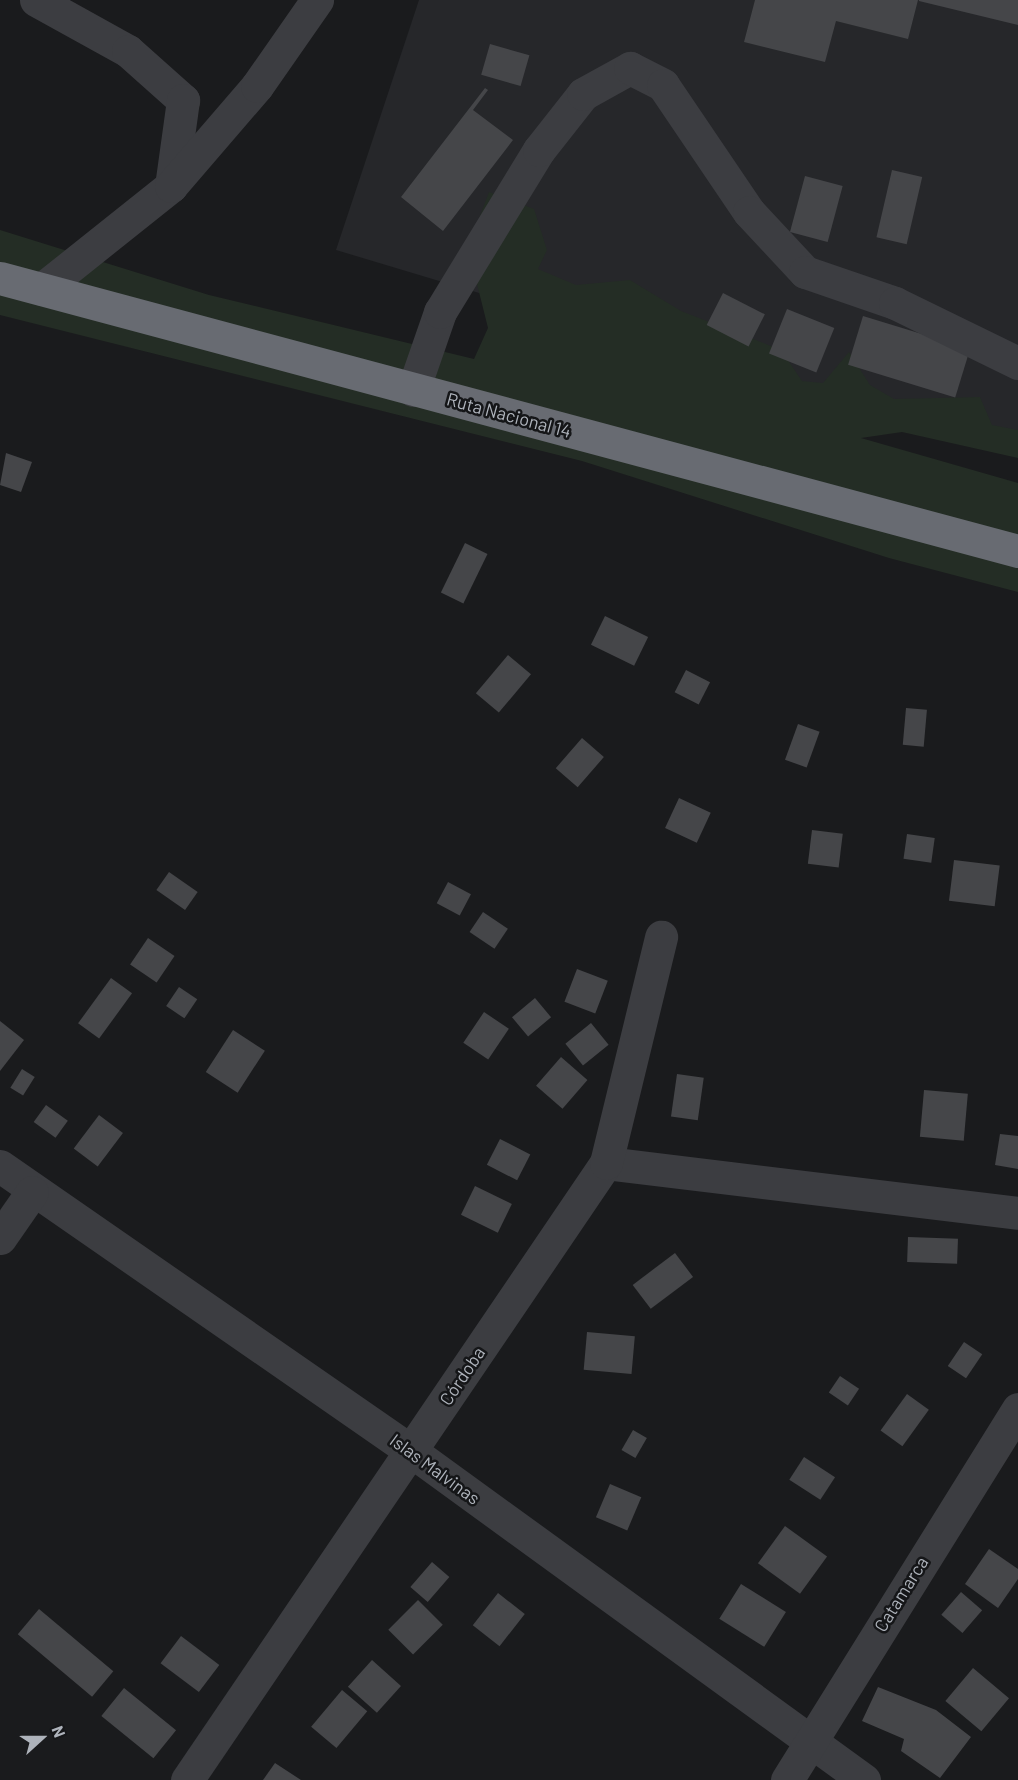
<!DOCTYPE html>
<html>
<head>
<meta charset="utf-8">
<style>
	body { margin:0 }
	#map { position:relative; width:1018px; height:1780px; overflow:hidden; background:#1a1b1d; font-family:Barlow,sans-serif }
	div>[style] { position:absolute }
	.built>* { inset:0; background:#26272a }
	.green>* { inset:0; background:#242d25 }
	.building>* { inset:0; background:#454649; transform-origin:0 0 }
	.minor>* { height:33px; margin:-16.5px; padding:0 16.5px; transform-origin:16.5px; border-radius:16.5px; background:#3c3d41 }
	.highway>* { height:33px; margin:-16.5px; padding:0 16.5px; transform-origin:16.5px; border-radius:16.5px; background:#686b72 }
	span { translate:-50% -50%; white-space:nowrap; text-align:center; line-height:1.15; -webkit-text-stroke:5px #151618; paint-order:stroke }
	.street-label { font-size:18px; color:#aeb3bb }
	.north { position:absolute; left:12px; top:1708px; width:60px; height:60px; -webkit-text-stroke:4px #151618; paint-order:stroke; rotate:69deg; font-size:16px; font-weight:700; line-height:24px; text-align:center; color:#aeb3bb }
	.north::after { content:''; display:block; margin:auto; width:21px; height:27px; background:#aeb3bb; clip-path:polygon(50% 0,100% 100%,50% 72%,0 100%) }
</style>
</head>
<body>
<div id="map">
	<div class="built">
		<i style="clip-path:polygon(419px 0,1018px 0,1018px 455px,336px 250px)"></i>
	</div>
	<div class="green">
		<i style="clip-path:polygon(489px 192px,534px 209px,547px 250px,538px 269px,576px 285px,630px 280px,681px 311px,781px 350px,802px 381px,823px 383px,849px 352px,870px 385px,894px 399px,980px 397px,992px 425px,1018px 430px,1018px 458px,902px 432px,861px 438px,1018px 483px,1018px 592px,889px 558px,582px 461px,0 315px,0 230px,209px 295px,474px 359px,488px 328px,468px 248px)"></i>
	</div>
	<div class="building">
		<i style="clip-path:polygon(755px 0,918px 0,908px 39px,836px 21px,825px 62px,744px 42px)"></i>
		<i style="clip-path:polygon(919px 0,1018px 0,1018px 25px,919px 1px)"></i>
		<i style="left:490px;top:44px;width:41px;height:32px;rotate:16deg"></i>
		<i style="clip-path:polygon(485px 88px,488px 90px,473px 110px,513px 140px,443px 231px,401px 197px)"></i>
		<i style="left:892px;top:170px;width:31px;height:69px;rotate:13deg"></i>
		<i style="left:805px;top:176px;width:39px;height:58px;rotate:15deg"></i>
		<i style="left:723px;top:293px;width:47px;height:36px;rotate:27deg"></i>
		<i style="left:787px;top:309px;width:51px;height:48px;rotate:22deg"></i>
		<i style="left:863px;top:316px;width:112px;height:51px;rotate:17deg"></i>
		<i style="clip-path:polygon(6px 453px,32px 462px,21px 492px,0 485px)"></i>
		<i style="left:465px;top:543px;width:25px;height:55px;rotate:26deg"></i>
		<i style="left:605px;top:616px;width:48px;height:32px;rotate:26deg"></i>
		<i style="left:508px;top:655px;width:30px;height:50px;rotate:40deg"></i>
		<i style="left:686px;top:670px;width:27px;height:25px;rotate:27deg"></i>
		<i style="left:906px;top:708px;width:21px;height:37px;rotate:5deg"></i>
		<i style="left:798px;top:724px;width:23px;height:38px;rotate:20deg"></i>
		<i style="left:582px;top:738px;width:29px;height:40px;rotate:41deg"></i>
		<i style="left:679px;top:798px;width:35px;height:33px;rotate:25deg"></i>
		<i style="left:812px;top:830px;width:31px;height:34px;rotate:7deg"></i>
		<i style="left:907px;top:834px;width:28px;height:25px;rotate:8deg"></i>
		<i style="left:954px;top:860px;width:46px;height:41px;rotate:7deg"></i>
		<i style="left:169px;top:872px;width:35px;height:22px;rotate:35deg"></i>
		<i style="left:448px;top:882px;width:26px;height:24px;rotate:28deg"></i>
		<i style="left:483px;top:912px;width:30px;height:24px;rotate:34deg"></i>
		<i style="left:148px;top:938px;width:32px;height:32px;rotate:34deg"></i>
		<i style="left:577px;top:969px;width:33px;height:35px;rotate:21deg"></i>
		<i style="left:111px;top:978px;width:26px;height:56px;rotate:36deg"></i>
		<i style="left:179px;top:987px;width:22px;height:23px;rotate:34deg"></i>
		<i style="left:535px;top:998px;width:25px;height:30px;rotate:50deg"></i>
		<i style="left:484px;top:1012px;width:30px;height:37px;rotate:34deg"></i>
		<i style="clip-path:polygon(0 1021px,24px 1040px,0 1071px)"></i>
		<i style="left:591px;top:1023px;width:28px;height:33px;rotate:51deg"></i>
		<i style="left:233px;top:1030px;width:38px;height:50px;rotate:33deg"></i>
		<i style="left:561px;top:1057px;width:35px;height:38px;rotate:41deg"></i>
		<i style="left:22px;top:1069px;width:15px;height:22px;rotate:32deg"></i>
		<i style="left:677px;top:1074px;width:27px;height:43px;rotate:8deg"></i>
		<i style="left:924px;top:1090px;width:44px;height:47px;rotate:5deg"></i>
		<i style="left:46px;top:1105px;width:27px;height:21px;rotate:36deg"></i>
		<i style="left:99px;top:1115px;width:30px;height:42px;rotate:37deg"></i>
		<i style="clip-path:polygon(1000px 1134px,1018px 1136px,1018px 1169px,995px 1165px)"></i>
		<i style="left:500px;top:1139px;width:34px;height:29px;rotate:27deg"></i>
		<i style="left:475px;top:1186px;width:41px;height:32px;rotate:26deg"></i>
		<i style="left:908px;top:1237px;width:50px;height:25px;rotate:2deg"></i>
		<i style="left:675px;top:1253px;width:30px;height:53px;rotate:53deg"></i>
		<i style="left:587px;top:1332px;width:48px;height:38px;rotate:5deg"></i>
		<i style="left:964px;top:1342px;width:22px;height:29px;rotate:34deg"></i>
		<i style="left:840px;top:1376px;width:23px;height:20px;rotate:34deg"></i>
		<i style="left:907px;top:1394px;width:27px;height:45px;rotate:36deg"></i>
		<i style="left:633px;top:1430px;width:16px;height:23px;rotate:30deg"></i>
		<i style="left:804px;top:1457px;width:37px;height:27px;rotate:33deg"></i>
		<i style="left:610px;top:1484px;width:34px;height:36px;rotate:23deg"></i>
		<i style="left:785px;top:1526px;width:52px;height:46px;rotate:36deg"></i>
		<i style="clip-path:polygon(989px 1549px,1018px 1569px,1018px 1579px,998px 1608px,965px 1584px)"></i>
		<i style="left:432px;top:1562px;width:23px;height:33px;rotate:41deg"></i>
		<i style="left:741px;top:1584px;width:53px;height:41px;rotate:32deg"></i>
		<i style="left:961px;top:1592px;width:28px;height:30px;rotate:41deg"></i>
		<i style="left:498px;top:1593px;width:34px;height:41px;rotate:38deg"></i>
		<i style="left:418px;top:1600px;width:35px;height:42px;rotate:45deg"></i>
		<i style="left:39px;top:1609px;width:97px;height:33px;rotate:40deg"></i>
		<i style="left:181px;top:1636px;width:48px;height:34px;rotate:37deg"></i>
		<i style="left:372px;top:1660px;width:39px;height:36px;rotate:42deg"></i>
		<i style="left:973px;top:1668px;width:47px;height:43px;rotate:40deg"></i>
		<i style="clip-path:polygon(878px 1687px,936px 1710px,971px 1737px,940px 1778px,901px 1751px,904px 1739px,862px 1721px)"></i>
		<i style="left:124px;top:1688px;width:67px;height:36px;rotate:39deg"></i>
		<i style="left:342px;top:1690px;width:33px;height:48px;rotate:40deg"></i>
		<i style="clip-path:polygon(275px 1763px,301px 1780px,263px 1780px)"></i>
	</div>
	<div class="minor">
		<i style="left:36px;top:0;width:105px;rotate:29deg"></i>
		<i style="left:128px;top:51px;width:74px;rotate:41.7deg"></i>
		<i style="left:183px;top:100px;width:87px;rotate:97.9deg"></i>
		<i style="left:42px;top:289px;width:165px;rotate:-38.6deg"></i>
		<i style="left:171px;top:186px;width:132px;rotate:-49.3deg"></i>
		<i style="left:257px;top:86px;width:105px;rotate:-55.1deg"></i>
		<i style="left:413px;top:390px;width:83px;rotate:-70.9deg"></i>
		<i style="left:440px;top:312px;width:190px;rotate:-58.6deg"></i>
		<i style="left:539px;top:150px;width:71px;rotate:-51.8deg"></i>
		<i style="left:583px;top:94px;width:54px;rotate:-29deg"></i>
		<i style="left:630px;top:68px;width:37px;rotate:27deg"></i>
		<i style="left:663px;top:85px;width:153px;rotate:55.9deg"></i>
		<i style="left:749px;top:212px;width:82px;rotate:47deg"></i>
		<i style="left:805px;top:272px;width:95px;rotate:19deg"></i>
		<i style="left:895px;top:303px;width:137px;rotate:26deg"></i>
		<i style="left:606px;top:1163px;width:415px;rotate:6.9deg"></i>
		<i style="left:0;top:1166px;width:500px;rotate:34.74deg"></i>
		<i style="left:411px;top:1451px;width:560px;rotate:35.99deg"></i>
		<i style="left:0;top:1238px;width:56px;rotate:-55.2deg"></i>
		<i style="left:187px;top:1780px;width:746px;rotate:-55.82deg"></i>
		<i style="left:606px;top:1163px;width:233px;rotate:-76.3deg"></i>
		<i style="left:787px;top:1780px;width:437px;rotate:-58.1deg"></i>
	</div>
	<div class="highway">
		<i style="left:0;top:278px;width:1054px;rotate:15.01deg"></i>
	</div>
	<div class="street-label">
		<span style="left:509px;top:415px;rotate:15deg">Ruta Nacional 14</span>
		<span style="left:462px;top:1376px;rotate:-56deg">Córdoba</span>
		<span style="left:435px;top:1469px;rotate:36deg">Islas Malvinas</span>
		<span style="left:901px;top:1594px;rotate:-58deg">Catamarca</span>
	</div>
	<div class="north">N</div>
</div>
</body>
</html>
